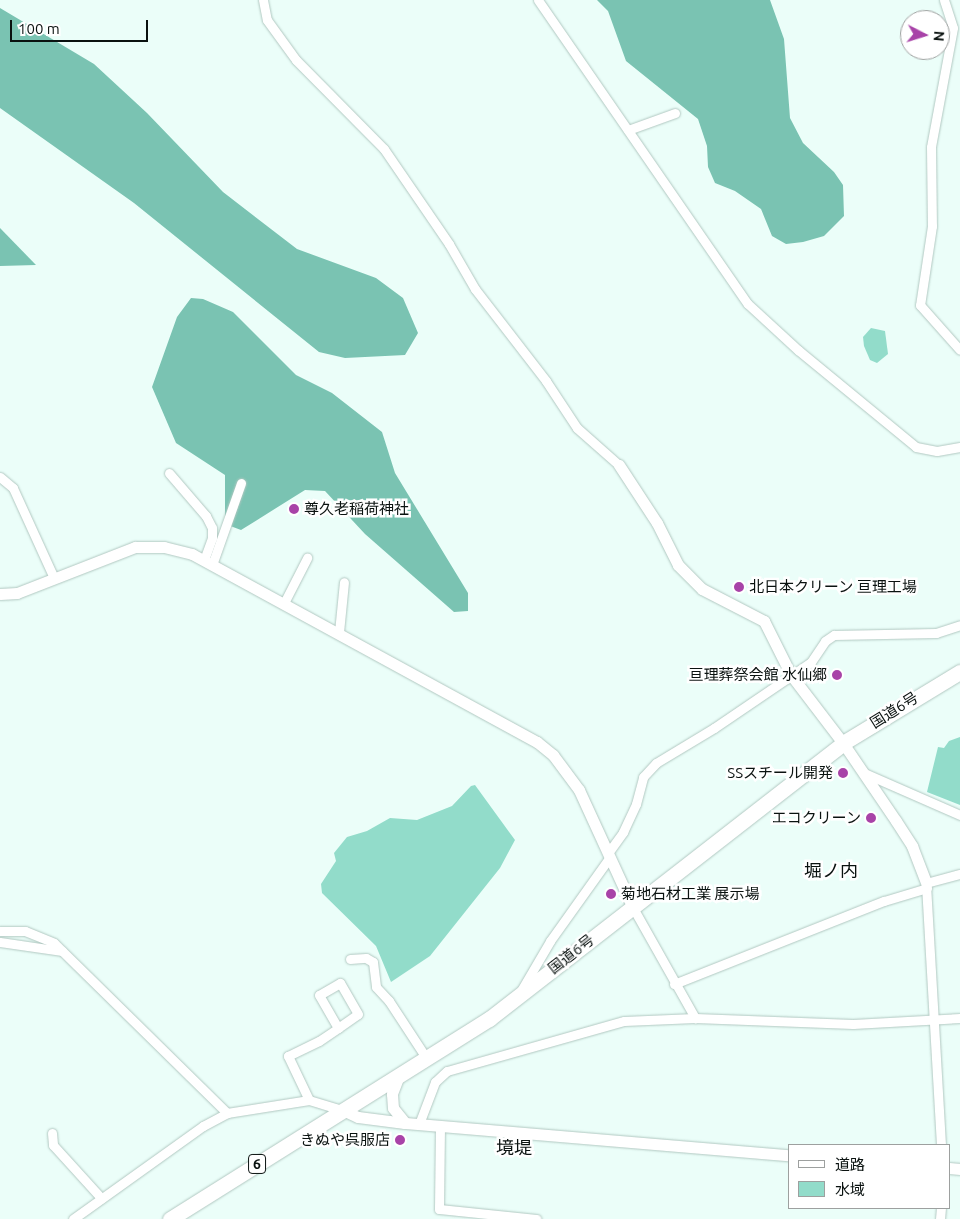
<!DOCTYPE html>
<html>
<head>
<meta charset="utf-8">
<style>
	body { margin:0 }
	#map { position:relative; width:960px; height:1219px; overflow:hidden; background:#ebfef9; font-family:Ubuntu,"Noto Sans JP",sans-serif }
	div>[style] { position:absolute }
	.forest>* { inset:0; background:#7ac3b2 }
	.water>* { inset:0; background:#92dcca }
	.roads { filter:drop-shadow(0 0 1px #b1c8c1) drop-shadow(0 0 1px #b1c8c1) }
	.minor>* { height:9px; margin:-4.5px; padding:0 4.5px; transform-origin:4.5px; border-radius:4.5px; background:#fff }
	.tertiary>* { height:11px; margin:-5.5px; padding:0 5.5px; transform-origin:5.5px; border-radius:5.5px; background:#fff }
	.trunk>* { height:15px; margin:-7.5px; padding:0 7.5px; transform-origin:7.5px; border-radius:7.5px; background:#fff }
	.dots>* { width:14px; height:14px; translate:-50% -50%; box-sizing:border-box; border:2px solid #fff; border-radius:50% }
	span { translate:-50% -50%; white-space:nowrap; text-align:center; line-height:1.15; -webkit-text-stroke:5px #fff; paint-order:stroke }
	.shield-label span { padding:1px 4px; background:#fff; border:1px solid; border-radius:4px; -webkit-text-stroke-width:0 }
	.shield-label { font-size:14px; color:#0a1210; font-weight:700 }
	.poi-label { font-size:15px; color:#0a1210 }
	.left { translate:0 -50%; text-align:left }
	.right { translate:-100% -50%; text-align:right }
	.street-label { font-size:15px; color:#0a1210 }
	.quarter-label { font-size:18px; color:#0a1210 }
	.legend { position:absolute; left:788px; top:1144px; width:162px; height:65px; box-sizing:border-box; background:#fff; border:1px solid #9da09f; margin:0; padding:6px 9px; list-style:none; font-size:15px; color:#0a1210 }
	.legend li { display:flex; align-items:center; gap:10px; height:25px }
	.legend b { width:25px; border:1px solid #9da09f }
	.north { position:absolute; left:900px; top:10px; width:50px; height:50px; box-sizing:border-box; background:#fff; border:1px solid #9da09f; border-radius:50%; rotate:95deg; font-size:14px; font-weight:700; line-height:20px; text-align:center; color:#0a1210 }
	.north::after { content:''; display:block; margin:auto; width:18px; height:22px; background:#a843a8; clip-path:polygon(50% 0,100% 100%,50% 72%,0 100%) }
	.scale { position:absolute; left:10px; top:20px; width:138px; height:22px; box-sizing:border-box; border:2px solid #0a1210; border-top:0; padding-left:6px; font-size:15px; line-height:18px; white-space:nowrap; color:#0a1210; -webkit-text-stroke:4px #fff; paint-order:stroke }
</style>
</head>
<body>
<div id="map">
	<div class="forest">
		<i style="clip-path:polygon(597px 0,770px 0,784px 39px,790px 118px,803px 143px,834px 172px,843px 185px,844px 216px,824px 236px,803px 242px,786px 244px,772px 236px,761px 209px,735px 191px,715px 183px,708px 167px,707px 146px,698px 119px,626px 61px,608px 11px)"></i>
		<i style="clip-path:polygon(0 8px,94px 64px,147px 113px,223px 192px,297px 249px,376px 278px,403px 298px,418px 333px,405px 355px,345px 358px,319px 352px,134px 203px,0 108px)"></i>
		<i style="clip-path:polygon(0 228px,36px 265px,0 266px)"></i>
		<i style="clip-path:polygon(191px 298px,203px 299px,233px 312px,296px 375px,332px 393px,382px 432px,395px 473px,468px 593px,468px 611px,454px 612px,365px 534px,325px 491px,305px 490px,241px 530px,225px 524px,225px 475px,176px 443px,152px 387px,177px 317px)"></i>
	</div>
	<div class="water">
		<i style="clip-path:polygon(871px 328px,885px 331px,888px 354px,877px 363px,870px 360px,864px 346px,863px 337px)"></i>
		<i style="clip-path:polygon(960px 737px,960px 805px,927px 792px,938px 747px,944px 748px,949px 741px)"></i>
		<i style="clip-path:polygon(475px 785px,515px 840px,500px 868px,430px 956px,391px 982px,376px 946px,322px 893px,321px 884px,336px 861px,334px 853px,347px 837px,367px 831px,390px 818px,417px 820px,452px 806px,471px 786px)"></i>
	</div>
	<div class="roads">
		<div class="minor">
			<i style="left:263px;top:0;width:20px;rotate:79deg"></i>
			<i style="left:267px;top:20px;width:49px;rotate:54.1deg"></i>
			<i style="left:296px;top:60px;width:125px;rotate:45.3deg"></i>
			<i style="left:384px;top:149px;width:115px;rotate:55.6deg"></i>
			<i style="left:449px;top:244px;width:52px;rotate:60deg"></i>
			<i style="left:475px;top:289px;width:116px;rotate:52.3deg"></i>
			<i style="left:546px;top:381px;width:56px;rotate:56.6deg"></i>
			<i style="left:577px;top:428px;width:56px;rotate:41.4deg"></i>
			<i style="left:538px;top:0;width:369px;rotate:55.4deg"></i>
			<i style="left:748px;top:304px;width:68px;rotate:42.6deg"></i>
			<i style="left:798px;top:350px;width:153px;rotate:39.4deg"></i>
			<i style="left:916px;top:447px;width:21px;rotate:11deg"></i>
			<i style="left:937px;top:451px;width:23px;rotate:-10deg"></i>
			<i style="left:944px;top:0;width:29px;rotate:72deg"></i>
			<i style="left:953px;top:28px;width:121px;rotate:100.5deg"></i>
			<i style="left:931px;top:147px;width:79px;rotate:89.3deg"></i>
			<i style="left:932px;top:226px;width:80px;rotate:98.6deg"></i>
			<i style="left:920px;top:305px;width:60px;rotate:48.4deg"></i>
			<i style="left:628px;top:130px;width:50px;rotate:-19.9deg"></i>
			<i style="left:169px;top:473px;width:57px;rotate:49.3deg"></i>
			<i style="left:206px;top:516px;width:13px;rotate:63deg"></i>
			<i style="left:212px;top:528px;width:10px;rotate:90deg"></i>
			<i style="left:212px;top:538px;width:23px;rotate:110deg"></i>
			<i style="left:0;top:477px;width:17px;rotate:40deg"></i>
			<i style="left:13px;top:488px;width:99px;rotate:65.5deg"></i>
			<i style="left:212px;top:565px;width:87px;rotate:-70.5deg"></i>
			<i style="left:284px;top:603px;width:51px;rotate:-62.9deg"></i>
			<i style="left:339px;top:632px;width:50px;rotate:-84.3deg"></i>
			<i style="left:864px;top:773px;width:105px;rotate:23.6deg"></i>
			<i style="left:608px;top:853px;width:26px;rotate:-54deg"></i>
			<i style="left:623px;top:832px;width:31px;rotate:-65deg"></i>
			<i style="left:636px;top:804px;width:28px;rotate:-75deg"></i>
			<i style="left:643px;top:777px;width:19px;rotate:-47deg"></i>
			<i style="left:656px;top:763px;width:68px;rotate:-31.1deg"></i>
			<i style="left:714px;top:728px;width:117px;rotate:-34.2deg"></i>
			<i style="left:811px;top:662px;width:25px;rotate:-56deg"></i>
			<i style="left:825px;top:641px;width:11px;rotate:-34deg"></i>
			<i style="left:834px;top:635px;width:102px;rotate:-1.1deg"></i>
			<i style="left:936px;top:633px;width:25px;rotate:-18deg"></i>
			<i style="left:632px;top:906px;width:129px;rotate:60.6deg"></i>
			<i style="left:0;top:931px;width:25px"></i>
			<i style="left:25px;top:931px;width:31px;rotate:22deg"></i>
			<i style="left:54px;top:943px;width:243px;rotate:44.5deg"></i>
			<i style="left:0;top:942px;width:63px;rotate:8.3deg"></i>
			<i style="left:350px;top:959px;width:16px;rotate:-4deg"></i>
			<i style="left:366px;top:958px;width:8px;rotate:30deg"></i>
			<i style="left:373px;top:962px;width:25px;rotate:83deg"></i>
			<i style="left:376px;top:987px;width:19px;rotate:47deg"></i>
			<i style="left:389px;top:1001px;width:69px;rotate:56.8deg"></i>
			<i style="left:674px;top:984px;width:226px;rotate:-21.6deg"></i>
			<i style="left:884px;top:901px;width:45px;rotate:-16.8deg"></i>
			<i style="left:522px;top:989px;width:56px;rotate:-59.7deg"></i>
			<i style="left:550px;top:941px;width:103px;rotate:-54.5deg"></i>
			<i style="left:309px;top:1100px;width:49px;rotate:-115.5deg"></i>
			<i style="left:288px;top:1056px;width:34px;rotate:-26deg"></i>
			<i style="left:319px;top:1041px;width:23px;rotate:-34deg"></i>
			<i style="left:338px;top:1028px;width:24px;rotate:-35deg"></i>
			<i style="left:358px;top:1014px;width:36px;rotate:-120deg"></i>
			<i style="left:340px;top:983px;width:24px;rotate:150deg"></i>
			<i style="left:319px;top:995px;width:38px;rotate:60deg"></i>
			<i style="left:419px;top:1124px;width:45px;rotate:-69.1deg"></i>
			<i style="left:435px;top:1082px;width:16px;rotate:-43deg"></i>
			<i style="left:447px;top:1071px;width:184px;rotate:-15.8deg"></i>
			<i style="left:624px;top:1021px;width:71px;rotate:-2.4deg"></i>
			<i style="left:695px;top:1018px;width:158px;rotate:2.2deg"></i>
			<i style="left:853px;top:1024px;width:107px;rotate:-3.2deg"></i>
			<i style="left:440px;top:1126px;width:83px;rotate:90.7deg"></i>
			<i style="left:439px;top:1209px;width:98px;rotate:5.9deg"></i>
			<i style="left:52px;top:1133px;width:12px;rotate:85deg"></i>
			<i style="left:53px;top:1145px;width:72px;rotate:47.8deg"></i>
			<i style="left:941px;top:1145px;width:262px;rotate:-93.3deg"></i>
			<i style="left:926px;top:883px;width:35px;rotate:-15deg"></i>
			<i style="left:73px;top:1219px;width:160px;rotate:-35.6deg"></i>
			<i style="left:203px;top:1126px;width:27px;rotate:-28deg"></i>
			<i style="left:227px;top:1113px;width:83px;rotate:-9deg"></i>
			<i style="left:309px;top:1100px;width:38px;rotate:17deg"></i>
			<i style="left:940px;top:1219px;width:11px;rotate:-85deg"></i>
		</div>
		<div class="tertiary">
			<i style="left:619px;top:465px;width:69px;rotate:56.8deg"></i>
			<i style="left:657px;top:523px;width:47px;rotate:63.4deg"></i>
			<i style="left:678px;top:565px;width:34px;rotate:45deg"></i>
			<i style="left:702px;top:589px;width:70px;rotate:27.3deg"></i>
			<i style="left:764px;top:621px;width:60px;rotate:63.4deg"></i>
			<i style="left:791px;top:675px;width:86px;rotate:52.6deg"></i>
			<i style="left:843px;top:743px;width:94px;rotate:55.8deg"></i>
			<i style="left:896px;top:821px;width:30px;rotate:57deg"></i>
			<i style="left:912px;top:846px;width:40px;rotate:69deg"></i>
			<i style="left:0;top:594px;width:17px;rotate:-3deg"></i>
			<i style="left:17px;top:593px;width:127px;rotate:-21.3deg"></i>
			<i style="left:135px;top:547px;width:29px"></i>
			<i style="left:164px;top:547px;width:29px;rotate:14deg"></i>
			<i style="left:192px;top:554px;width:393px;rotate:28.6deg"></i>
			<i style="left:537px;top:742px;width:21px;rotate:39deg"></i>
			<i style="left:553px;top:755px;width:44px;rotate:53.4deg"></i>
			<i style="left:579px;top:790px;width:128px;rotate:65.4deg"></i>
			<i style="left:398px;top:1078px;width:17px;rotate:111deg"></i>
			<i style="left:392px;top:1094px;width:14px;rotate:86deg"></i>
			<i style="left:393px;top:1108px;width:19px;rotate:51deg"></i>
			<i style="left:345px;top:1111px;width:14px;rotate:25deg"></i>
			<i style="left:358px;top:1117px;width:47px;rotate:7.3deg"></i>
			<i style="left:405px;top:1123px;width:385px;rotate:4.8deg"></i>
			<i style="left:949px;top:1168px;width:11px;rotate:5deg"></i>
		</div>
		<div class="trunk">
			<i style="left:170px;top:1219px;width:377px;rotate:-32.1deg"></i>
			<i style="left:489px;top:1019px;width:449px;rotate:-37.9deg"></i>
			<i style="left:843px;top:743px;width:137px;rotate:-31.3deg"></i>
		</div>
	</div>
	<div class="dots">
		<i style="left:294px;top:509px;background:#a843a8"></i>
		<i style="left:739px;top:587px;background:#a843a8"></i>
		<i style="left:837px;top:675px;background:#a843a8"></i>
		<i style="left:843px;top:773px;background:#a843a8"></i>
		<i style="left:871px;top:818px;background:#a843a8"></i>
		<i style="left:611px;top:894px;background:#a843a8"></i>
		<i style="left:400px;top:1140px;background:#a843a8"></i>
	</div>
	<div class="shield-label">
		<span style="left:257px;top:1164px">6</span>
	</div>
	<div class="poi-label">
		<span class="left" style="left:304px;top:509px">尊久老稲荷神社</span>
		<span class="left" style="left:749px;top:587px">北日本クリーン 亘理工場</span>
		<span class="right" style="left:827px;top:675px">亘理葬祭会館 水仙郷</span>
		<span class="right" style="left:833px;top:773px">SSスチール開発</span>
		<span class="right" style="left:861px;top:818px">エコクリーン</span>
		<span class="left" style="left:621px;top:894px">菊地石材工業 展示場</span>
		<span class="right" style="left:390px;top:1140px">きぬや呉服店</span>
	</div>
	<div class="street-label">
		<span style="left:894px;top:710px;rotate:-32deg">国道6号</span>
		<span style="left:571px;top:954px;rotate:-38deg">国道6号</span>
	</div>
	<div class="quarter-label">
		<span style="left:831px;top:870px">堀ノ内</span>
		<span style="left:514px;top:1147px">境堤</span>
	</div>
	<ul class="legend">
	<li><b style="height:6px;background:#fff"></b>道路</li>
	<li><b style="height:14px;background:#92dcca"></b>水域</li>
	</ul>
	<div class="north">N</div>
	<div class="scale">100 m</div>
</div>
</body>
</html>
